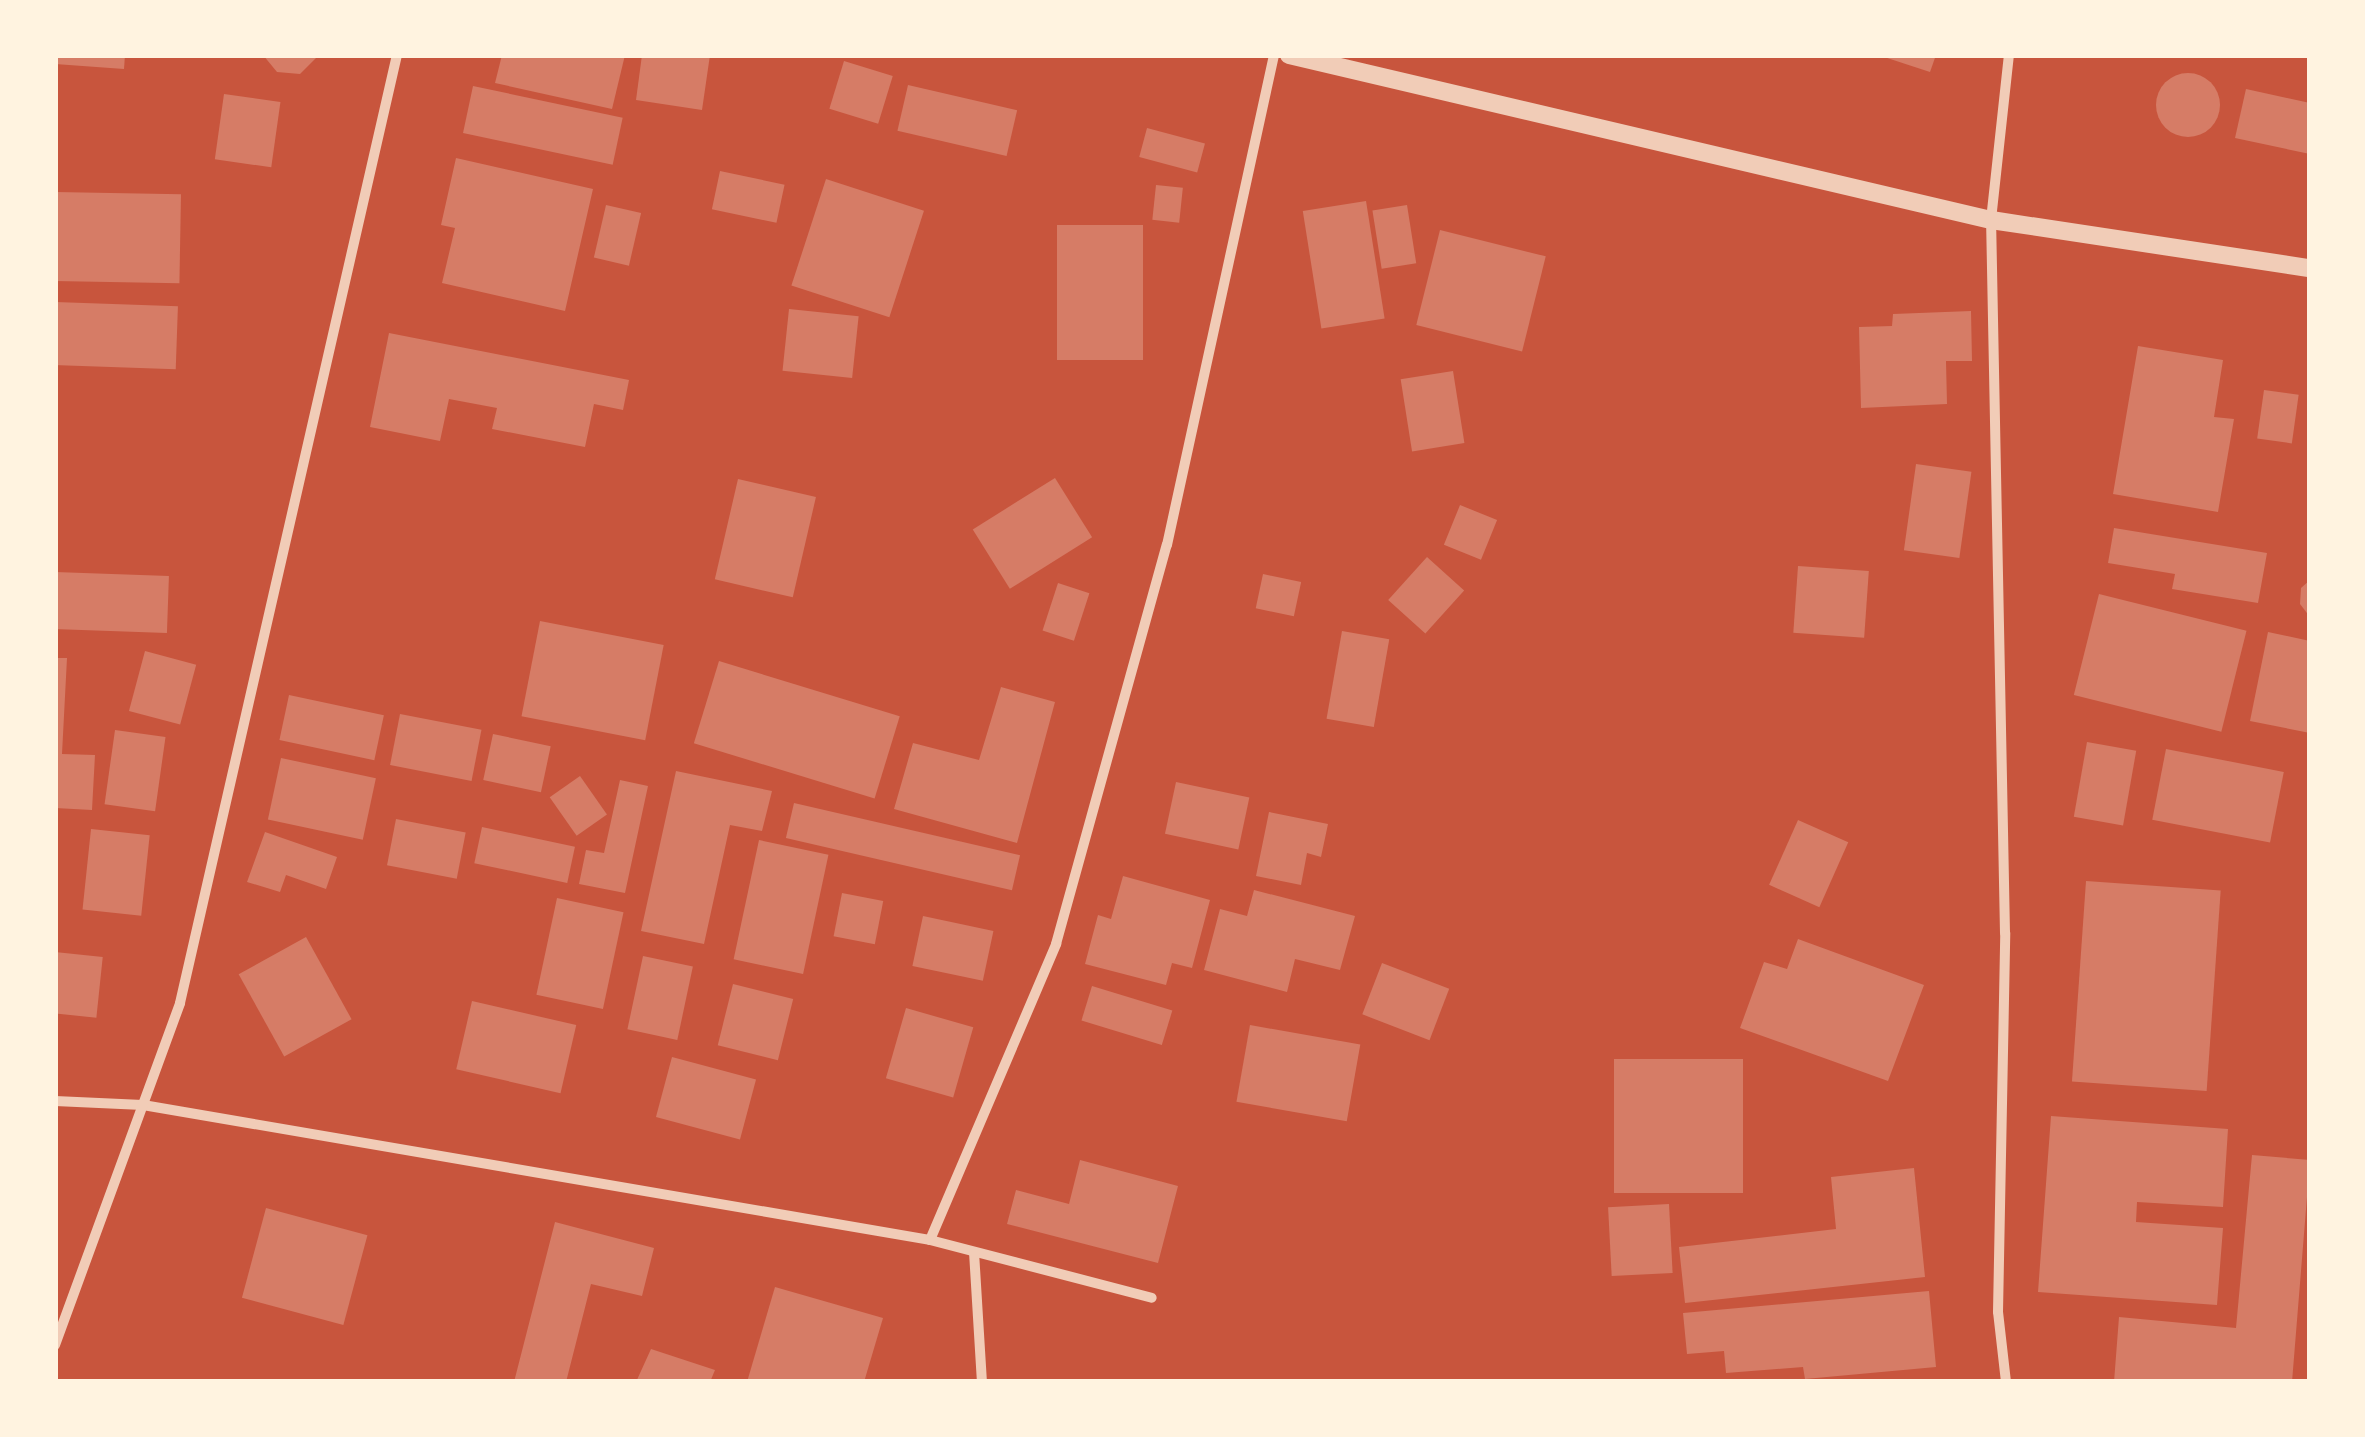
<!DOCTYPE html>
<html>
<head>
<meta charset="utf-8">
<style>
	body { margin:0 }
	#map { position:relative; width:2365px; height:1437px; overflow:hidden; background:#c8553d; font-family:Rubik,sans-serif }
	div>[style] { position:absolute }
	.building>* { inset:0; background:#d67c66; transform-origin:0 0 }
	.round { border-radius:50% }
	.minor>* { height:10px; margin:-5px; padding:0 5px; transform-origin:5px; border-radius:5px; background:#f1ccb7 }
	.tertiary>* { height:18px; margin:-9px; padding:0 9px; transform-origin:9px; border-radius:9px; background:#f1ccb7 }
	span { translate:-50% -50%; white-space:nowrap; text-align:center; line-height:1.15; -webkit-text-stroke:8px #fff3e0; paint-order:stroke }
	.frame { position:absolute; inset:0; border:58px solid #fff3e0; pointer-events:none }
</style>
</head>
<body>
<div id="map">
	<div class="building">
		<i style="clip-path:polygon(56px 55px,125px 55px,124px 69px,55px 64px)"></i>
		<i style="clip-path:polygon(263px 55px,319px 55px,300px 74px,277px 72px)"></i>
		<i style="clip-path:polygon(502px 55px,625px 55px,612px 109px,495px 83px)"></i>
		<i style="clip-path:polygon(642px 55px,710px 55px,702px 110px,636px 100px)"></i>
		<i style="clip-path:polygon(1878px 55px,1936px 55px,1930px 72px)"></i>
		<i style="left:844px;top:61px;width:51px;height:50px;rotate:17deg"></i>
		<i class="round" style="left:2156px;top:73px;width:64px;height:64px"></i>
		<i style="left:908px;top:85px;width:112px;height:47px;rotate:13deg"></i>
		<i style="left:473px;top:86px;width:153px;height:48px;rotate:12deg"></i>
		<i style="clip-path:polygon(2246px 89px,2310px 103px,2310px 154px,2235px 138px)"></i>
		<i style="left:224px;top:94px;width:57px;height:66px;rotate:8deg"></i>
		<i style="left:1147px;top:128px;width:60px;height:30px;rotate:15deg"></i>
		<i style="clip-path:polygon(456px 158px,593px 189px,565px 311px,442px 283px,455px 228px,441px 225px)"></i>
		<i style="left:720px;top:171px;width:66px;height:39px;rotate:12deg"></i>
		<i style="left:826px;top:179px;width:103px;height:112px;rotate:18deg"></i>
		<i style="left:1156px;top:185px;width:27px;height:35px;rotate:6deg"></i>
		<i style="left:55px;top:192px;width:126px;height:89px;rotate:1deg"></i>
		<i style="left:1366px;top:201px;width:119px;height:64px;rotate:81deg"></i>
		<i style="left:606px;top:205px;width:36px;height:54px;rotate:13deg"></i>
		<i style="left:1407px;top:205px;width:59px;height:35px;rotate:81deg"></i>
		<i style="left:1143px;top:225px;width:135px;height:86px;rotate:90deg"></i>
		<i style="left:1440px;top:230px;width:109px;height:98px;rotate:14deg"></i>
		<i style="left:55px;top:302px;width:123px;height:63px;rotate:2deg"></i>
		<i style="left:789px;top:309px;width:70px;height:62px;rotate:6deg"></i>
		<i style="clip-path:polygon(1971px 311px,1972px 361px,1946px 361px,1947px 404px,1861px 408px,1859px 327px,1892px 326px,1893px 314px)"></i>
		<i style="clip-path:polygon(389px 333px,629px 380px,623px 410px,594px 404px,585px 447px,492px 429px,497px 408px,449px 399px,440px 441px,370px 427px)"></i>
		<i style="clip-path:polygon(2138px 346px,2223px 360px,2214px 417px,2234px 419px,2218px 512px,2113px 494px)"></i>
		<i style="left:1453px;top:371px;width:73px;height:53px;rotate:81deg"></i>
		<i style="left:2264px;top:390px;width:35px;height:49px;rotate:8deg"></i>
		<i style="left:1916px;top:464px;width:56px;height:87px;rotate:8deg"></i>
		<i style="left:1055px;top:478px;width:70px;height:97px;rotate:58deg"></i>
		<i style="left:738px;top:479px;width:80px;height:103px;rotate:13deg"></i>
		<i style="left:1460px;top:505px;width:40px;height:43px;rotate:22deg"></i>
		<i style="clip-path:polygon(2114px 528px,2267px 553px,2258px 603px,2172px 589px,2175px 574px,2108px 563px)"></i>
		<i style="left:1427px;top:557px;width:50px;height:58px;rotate:42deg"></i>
		<i style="left:1798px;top:566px;width:71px;height:67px;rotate:4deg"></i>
		<i style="left:55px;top:572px;width:114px;height:57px;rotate:2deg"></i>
		<i style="left:1263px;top:574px;width:39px;height:35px;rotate:12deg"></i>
		<i style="clip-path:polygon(2310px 580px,2310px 617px,2300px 604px,2301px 588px)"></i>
		<i style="left:1058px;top:583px;width:33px;height:50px;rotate:18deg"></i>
		<i style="left:2099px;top:594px;width:152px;height:104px;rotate:14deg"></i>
		<i style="left:540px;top:621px;width:126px;height:97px;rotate:11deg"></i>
		<i style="left:1342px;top:631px;width:48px;height:89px;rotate:10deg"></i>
		<i style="clip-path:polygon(2268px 632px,2310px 641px,2310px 733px,2250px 721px)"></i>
		<i style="left:145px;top:651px;width:53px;height:62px;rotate:15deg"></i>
		<i style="clip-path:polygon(55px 658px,67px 658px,62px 754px,95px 755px,92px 810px,55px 808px)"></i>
		<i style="left:719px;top:661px;width:189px;height:86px;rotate:17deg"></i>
		<i style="clip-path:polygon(1001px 687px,1055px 702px,1017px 843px,894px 809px,913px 743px,979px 760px)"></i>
		<i style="left:289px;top:695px;width:97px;height:46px;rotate:12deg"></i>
		<i style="left:400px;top:714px;width:83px;height:52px;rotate:11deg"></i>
		<i style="left:115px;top:730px;width:51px;height:75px;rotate:8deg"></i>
		<i style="left:493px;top:734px;width:59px;height:47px;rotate:12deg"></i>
		<i style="left:2087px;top:742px;width:50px;height:76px;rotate:10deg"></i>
		<i style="left:2166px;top:749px;width:120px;height:72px;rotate:11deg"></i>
		<i style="left:281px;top:758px;width:97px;height:63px;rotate:12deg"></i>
		<i style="clip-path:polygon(676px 771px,772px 791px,762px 831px,730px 825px,704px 944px,641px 931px)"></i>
		<i style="left:580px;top:776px;width:47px;height:37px;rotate:55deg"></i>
		<i style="clip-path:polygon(620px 780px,648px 786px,625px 893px,579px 884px,586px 850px,604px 853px)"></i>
		<i style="left:1176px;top:782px;width:75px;height:53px;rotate:12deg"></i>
		<i style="left:794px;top:803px;width:232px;height:36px;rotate:13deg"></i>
		<i style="clip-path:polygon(1269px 812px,1328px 824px,1321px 857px,1307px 853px,1301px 885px,1256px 876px)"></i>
		<i style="left:396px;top:819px;width:71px;height:47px;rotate:11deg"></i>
		<i style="left:1798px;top:820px;width:55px;height:71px;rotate:24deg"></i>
		<i style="left:482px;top:827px;width:95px;height:37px;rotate:12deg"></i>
		<i style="left:91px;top:829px;width:59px;height:81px;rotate:6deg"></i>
		<i style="clip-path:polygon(265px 832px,337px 857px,326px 889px,286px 875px,280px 892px,247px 882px)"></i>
		<i style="left:759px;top:840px;width:71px;height:122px;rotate:12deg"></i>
		<i style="clip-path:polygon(1123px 876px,1210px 900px,1192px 968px,1172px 963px,1166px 985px,1085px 964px,1098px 915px,1111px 919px)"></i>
		<i style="left:2086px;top:881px;width:135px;height:201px;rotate:4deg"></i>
		<i style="clip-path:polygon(1254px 890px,1355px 916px,1340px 970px,1295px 959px,1287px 992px,1204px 970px,1220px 909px,1247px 916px)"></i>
		<i style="left:842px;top:893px;width:42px;height:44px;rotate:11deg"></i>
		<i style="left:557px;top:898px;width:68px;height:99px;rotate:12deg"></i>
		<i style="left:923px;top:916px;width:72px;height:51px;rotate:12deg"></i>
		<i style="left:306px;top:937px;width:94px;height:77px;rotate:61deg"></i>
		<i style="clip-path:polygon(1798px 939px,1924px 985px,1888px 1081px,1740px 1028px,1764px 962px,1787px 969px)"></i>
		<i style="left:55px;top:952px;width:48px;height:61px;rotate:6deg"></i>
		<i style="left:643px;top:956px;width:51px;height:75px;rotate:12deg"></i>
		<i style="left:1382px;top:963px;width:72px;height:55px;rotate:21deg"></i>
		<i style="left:733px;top:984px;width:62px;height:63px;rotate:14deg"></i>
		<i style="left:1092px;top:986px;width:84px;height:36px;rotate:17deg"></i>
		<i style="left:472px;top:1001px;width:107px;height:70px;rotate:13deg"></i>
		<i style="left:906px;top:1008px;width:70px;height:73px;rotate:16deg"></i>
		<i style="left:1250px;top:1025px;width:112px;height:78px;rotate:10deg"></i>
		<i style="left:672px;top:1057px;width:87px;height:62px;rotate:15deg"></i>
		<i style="left:1614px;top:1059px;width:129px;height:134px"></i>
		<i style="clip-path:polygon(2051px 1116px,2228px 1129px,2223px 1207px,2137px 1202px,2136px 1222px,2223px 1228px,2217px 1305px,2038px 1292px)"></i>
		<i style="clip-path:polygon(2252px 1155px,2310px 1160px,2292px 1382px,2114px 1382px,2119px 1317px,2236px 1328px)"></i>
		<i style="clip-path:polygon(1080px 1160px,1178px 1186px,1158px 1263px,1007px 1224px,1016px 1190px,1069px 1204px)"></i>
		<i style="clip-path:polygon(1914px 1168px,1925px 1277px,1685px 1303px,1679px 1247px,1836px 1229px,1831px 1177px)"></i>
		<i style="left:1669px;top:1204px;width:69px;height:61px;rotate:87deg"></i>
		<i style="left:266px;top:1208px;width:105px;height:93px;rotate:15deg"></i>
		<i style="clip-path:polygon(555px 1222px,654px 1248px,642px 1296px,591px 1284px,566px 1382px,514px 1382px)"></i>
		<i style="clip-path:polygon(775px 1287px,883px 1318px,864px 1382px,747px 1382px)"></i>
		<i style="clip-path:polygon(1929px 1291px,1936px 1367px,1805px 1379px,1803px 1367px,1726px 1373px,1724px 1351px,1687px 1354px,1683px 1313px)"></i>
		<i style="clip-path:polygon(651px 1349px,715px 1370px,710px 1382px,636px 1382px)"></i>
	</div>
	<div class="minor">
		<i style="left:55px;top:1101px;width:88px;rotate:2.6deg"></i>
		<i style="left:143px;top:1105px;width:798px;rotate:9.73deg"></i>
		<i style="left:930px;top:1240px;width:229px;rotate:14.6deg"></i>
		<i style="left:930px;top:1240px;width:322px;rotate:-66.9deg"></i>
		<i style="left:1056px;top:944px;width:414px;rotate:-74.5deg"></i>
		<i style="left:1167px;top:545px;width:502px;rotate:-77.68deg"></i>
		<i style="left:974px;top:1252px;width:130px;rotate:86.5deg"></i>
		<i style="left:55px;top:1345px;width:364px;rotate:-69.9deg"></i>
		<i style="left:180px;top:1003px;width:973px;rotate:-77.11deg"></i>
		<i style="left:2006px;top:1382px;width:70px;rotate:-96.5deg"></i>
		<i style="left:1998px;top:1312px;width:379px;rotate:-88.9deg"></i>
		<i style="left:2005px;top:933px;width:713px;rotate:-91.12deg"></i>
		<i style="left:1991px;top:220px;width:166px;rotate:-83.8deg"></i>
	</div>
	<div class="tertiary">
		<i style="left:1289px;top:55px;width:721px;rotate:13.23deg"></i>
		<i style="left:1991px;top:220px;width:323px;rotate:8.6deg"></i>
	</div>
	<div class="frame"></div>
</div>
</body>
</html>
